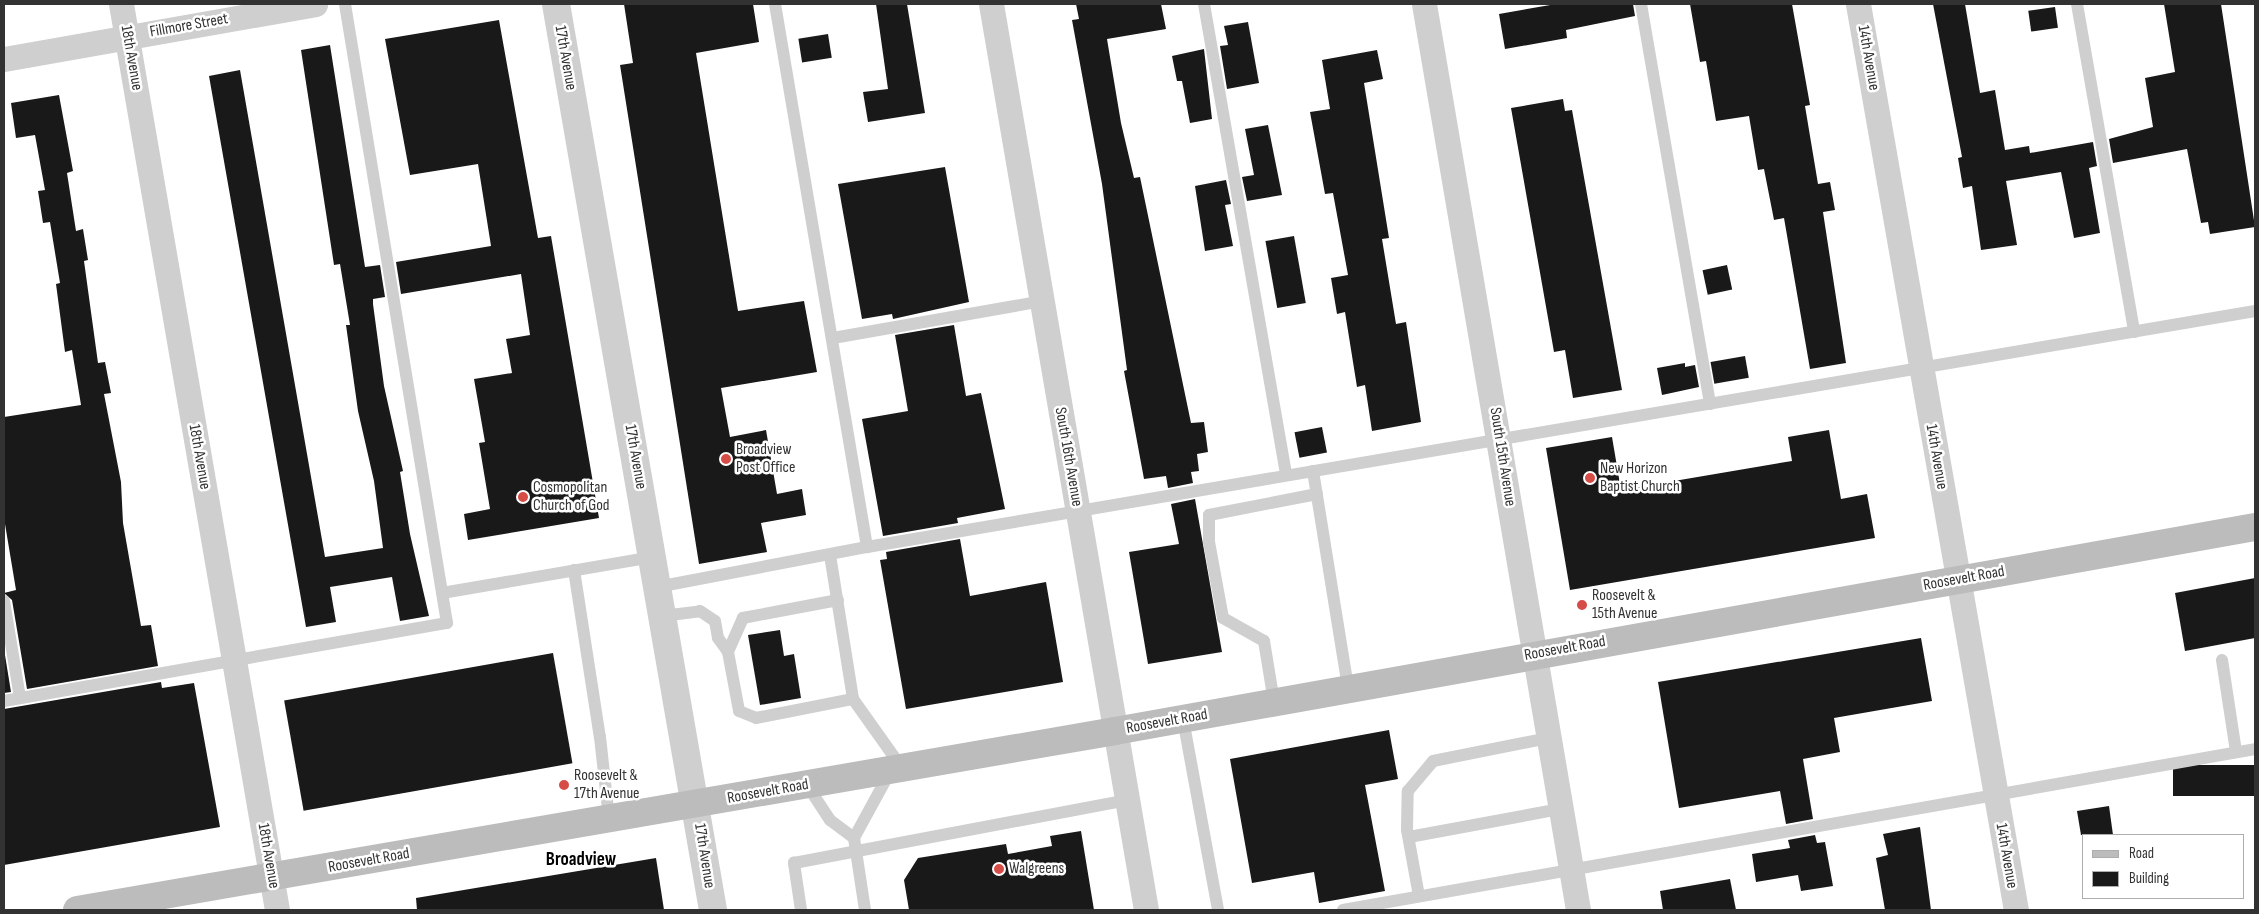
<!DOCTYPE html>
<html>
<head>
<meta charset="utf-8">
<style>
	body { margin:0 }
	#map { position:relative; width:2259px; height:914px; overflow:hidden; background:#fff; font-family:"Sofia Sans Condensed",sans-serif }
	div>[style] { position:absolute }
	.building>* { inset:0; background:#191919; transform-origin:0 0 }
	.service>* { height:12px; margin:-6px; padding:0 6px; transform-origin:6px; border-radius:6px; background:#cfcfcf }
	.minor>* { height:25px; margin:-12.5px; padding:0 12.5px; transform-origin:12.5px; border-radius:12.5px; background:#cfcfcf }
	.tertiary>* { height:28px; margin:-14px; padding:0 14px; transform-origin:14px; border-radius:14px; background:#cfcfcf }
	.secondary>* { height:28px; margin:-14px; padding:0 14px; transform-origin:14px; border-radius:14px; background:#bcbcbc }
	.dots>* { width:14px; height:14px; translate:-50% -50%; box-sizing:border-box; border:2px solid #fff; border-radius:50% }
	span { translate:-50% -50%; white-space:nowrap; text-align:center; line-height:1.15; -webkit-text-stroke:5px #fff; paint-order:stroke }
	.street-label { font-size:16px; color:#323232 }
	.poi-label { font-size:16px; color:#323232 }
	.left { translate:0 -50%; text-align:left }
	.quarter-label { font-size:19px; color:#000; font-weight:700 }
	.frame { position:absolute; inset:0; border:5px solid #323232; pointer-events:none }
	.legend { position:absolute; left:2082px; top:834px; width:162px; height:65px; box-sizing:border-box; background:#fff; border:1px solid #adadad; margin:0; padding:6px 9px; list-style:none; font-size:15px; color:#323232 }
	.legend li { display:flex; align-items:center; gap:10px; height:25px }
	.legend b { width:25px; border:1px solid #adadad }
</style>
</head>
<body>
<div id="map">
	<div class="building">
		<i style="clip-path:polygon(624px 4px,753px 4px,759px 42px,696px 53px,738px 311px,804px 301px,817px 372px,721px 388px,730px 437px,766px 430px,777px 494px,802px 489px,806px 515px,761px 523px,767px 552px,699px 564px,620px 65px,633px 63px)"></i>
		<i style="clip-path:polygon(876px 4px,907px 4px,925px 113px,868px 122px,863px 92px,888px 89px)"></i>
		<i style="clip-path:polygon(1076px 4px,1161px 4px,1166px 29px,1107px 39px,1121px 123px,1134px 178px,1140px 177px,1191px 423px,1204px 422px,1208px 452px,1197px 454px,1199px 471px,1191px 472px,1193px 483px,1168px 488px,1166px 476px,1144px 479px,1124px 371px,1127px 370px,1102px 184px,1072px 20px,1079px 19px)"></i>
		<i style="clip-path:polygon(1556px 4px,1633px 4px,1635px 16px,1566px 30px,1567px 38px,1505px 49px,1499px 14px)"></i>
		<i style="clip-path:polygon(1690px 4px,1792px 4px,1810px 105px,1805px 106px,1818px 184px,1830px 182px,1835px 210px,1823px 212px,1846px 363px,1810px 369px,1784px 218px,1774px 220px,1764px 169px,1758px 170px,1749px 116px,1716px 121px,1706px 61px,1700px 62px)"></i>
		<i style="clip-path:polygon(1933px 4px,1965px 4px,1980px 93px,1995px 90px,2005px 150px,2029px 146px,2030px 153px,2093px 142px,2097px 166px,2089px 168px,2100px 233px,2074px 238px,2061px 172px,2006px 181px,2017px 245px,1981px 250px,1972px 186px,1963px 188px,1958px 158px,1962px 157px)"></i>
		<i style="clip-path:polygon(2164px 4px,2221px 4px,2255px 227px,2210px 234px,2208px 222px,2201px 223px,2187px 149px,2113px 163px,2109px 139px,2153px 127px,2145px 78px,2175px 72px)"></i>
		<i style="left:2055px;top:7px;width:21px;height:27px;rotate:82deg"></i>
		<i style="clip-path:polygon(499px 20px,538px 238px,551px 236px,599px 518px,468px 540px,464px 514px,490px 509px,479px 443px,485px 442px,474px 379px,512px 373px,506px 339px,530px 335px,521px 274px,401px 294px,396px 262px,491px 246px,478px 164px,410px 175px,385px 39px)"></i>
		<i style="clip-path:polygon(1248px 22px,1259px 83px,1227px 89px,1220px 46px,1228px 45px,1224px 26px)"></i>
		<i style="left:828px;top:34px;width:24px;height:30px;rotate:81deg"></i>
		<i style="clip-path:polygon(330px 45px,365px 267px,380px 265px,385px 297px,373px 299px,373px 304px,384px 386px,403px 471px,400px 472px,410px 534px,429px 616px,400px 621px,392px 577px,330px 587px,336px 622px,306px 627px,209px 76px,240px 70px,325px 557px,383px 548px,374px 481px,358px 411px,346px 325px,350px 325px,340px 264px,334px 265px,301px 50px)"></i>
		<i style="clip-path:polygon(1204px 49px,1212px 119px,1190px 123px,1182px 81px,1177px 81px,1172px 56px)"></i>
		<i style="clip-path:polygon(1377px 50px,1383px 79px,1364px 83px,1389px 238px,1382px 239px,1396px 324px,1406px 322px,1421px 422px,1372px 431px,1365px 385px,1357px 387px,1345px 312px,1337px 314px,1331px 278px,1348px 275px,1333px 193px,1325px 194px,1310px 112px,1330px 109px,1322px 60px)"></i>
		<i style="clip-path:polygon(59px 95px,73px 171px,67px 173px,76px 231px,83px 229px,88px 260px,84px 261px,98px 363px,105px 362px,111px 393px,104px 394px,121px 482px,123px 523px,141px 626px,151px 625px,158px 666px,27px 689px,12px 600px,4px 593px,16px 590px,4px 518px,4px 417px,81px 405px,72px 350px,65px 352px,56px 284px,60px 283px,50px 222px,43px 223px,38px 191px,45px 190px,35px 135px,16px 138px,11px 103px)"></i>
		<i style="clip-path:polygon(1563px 99px,1565px 111px,1572px 110px,1622px 390px,1573px 398px,1565px 350px,1554px 352px,1511px 108px)"></i>
		<i style="clip-path:polygon(1268px 125px,1282px 195px,1247px 201px,1242px 177px,1254px 175px,1245px 129px)"></i>
		<i style="clip-path:polygon(945px 167px,969px 302px,893px 319px,892px 314px,862px 319px,838px 184px)"></i>
		<i style="clip-path:polygon(1226px 180px,1231px 204px,1225px 205px,1233px 246px,1205px 251px,1195px 186px)"></i>
		<i style="left:1294px;top:236px;width:68px;height:29px;rotate:80deg"></i>
		<i style="left:1727px;top:265px;width:25px;height:25px;rotate:78deg"></i>
		<i style="clip-path:polygon(954px 325px,966px 396px,981px 393px,1005px 509px,957px 518px,958px 523px,883px 536px,862px 419px,908px 411px,895px 335px)"></i>
		<i style="left:1745px;top:356px;width:22px;height:35px;rotate:80deg"></i>
		<i style="clip-path:polygon(1685px 363px,1685px 367px,1695px 365px,1699px 387px,1662px 395px,1657px 368px)"></i>
		<i style="left:1322px;top:427px;width:26px;height:28px;rotate:79deg"></i>
		<i style="clip-path:polygon(1829px 430px,1841px 499px,1867px 494px,1875px 538px,1570px 590px,1546px 448px,1612px 437px,1621px 490px,1792px 461px,1788px 437px)"></i>
		<i style="clip-path:polygon(1195px 499px,1222px 652px,1148px 664px,1129px 552px,1179px 544px,1171px 504px)"></i>
		<i style="clip-path:polygon(960px 539px,970px 596px,1046px 582px,1063px 682px,906px 709px,880px 560px,887px 559px,886px 552px)"></i>
		<i style="clip-path:polygon(2255px 578px,2255px 638px,2185px 651px,2175px 593px)"></i>
		<i style="clip-path:polygon(780px 630px,784px 656px,794px 654px,801px 698px,760px 705px,748px 635px)"></i>
		<i style="clip-path:polygon(1921px 638px,1932px 701px,1834px 718px,1840px 752px,1803px 759px,1813px 819px,1786px 824px,1780px 791px,1679px 808px,1658px 682px)"></i>
		<i style="clip-path:polygon(4px 649px,11px 692px,4px 693px)"></i>
		<i style="left:553px;top:653px;width:112px;height:273px;rotate:80deg"></i>
		<i style="clip-path:polygon(161px 682px,162px 688px,194px 683px,220px 827px,4px 865px,4px 709px)"></i>
		<i style="clip-path:polygon(1389px 730px,1398px 779px,1365px 785px,1385px 891px,1319px 903px,1314px 872px,1252px 883px,1230px 759px)"></i>
		<i style="left:2255px;top:765px;width:31px;height:82px;rotate:90deg"></i>
		<i style="clip-path:polygon(2109px 806px,2113px 835px,2081px 835px,2077px 811px)"></i>
		<i style="clip-path:polygon(1920px 827px,1931px 910px,1885px 910px,1876px 858px,1888px 855px,1883px 834px)"></i>
		<i style="clip-path:polygon(1081px 831px,1094px 910px,909px 910px,904px 880px,918px 858px,1006px 844px,1008px 854px,1052px 846px,1050px 836px)"></i>
		<i style="clip-path:polygon(1815px 835px,1817px 843px,1825px 842px,1833px 886px,1801px 891px,1798px 875px,1756px 882px,1752px 854px,1790px 848px,1788px 840px)"></i>
		<i style="clip-path:polygon(656px 858px,664px 910px,417px 910px,416px 898px)"></i>
		<i style="clip-path:polygon(1730px 879px,1736px 910px,1663px 910px,1660px 891px)"></i>
	</div>
	<div class="service">
		<i style="left:775px;top:4px;width:551px;rotate:80.38deg"></i>
		<i style="left:1204px;top:4px;width:478px;rotate:80.1deg"></i>
		<i style="left:1641px;top:4px;width:406px;rotate:80.2deg"></i>
		<i style="left:2077px;top:4px;width:333px;rotate:80.1deg"></i>
		<i style="left:833px;top:338px;width:212px;rotate:-10deg"></i>
		<i style="left:1313px;top:471px;width:220px;rotate:80.8deg"></i>
		<i style="left:830px;top:555px;width:146px;rotate:80.9deg"></i>
		<i style="left:853px;top:699px;width:85px;rotate:54.6deg"></i>
		<i style="left:574px;top:570px;width:169px;rotate:81.2deg"></i>
		<i style="left:600px;top:737px;width:82px;rotate:83.7deg"></i>
		<i style="left:657px;top:587px;width:214px;rotate:-10.8deg"></i>
		<i style="left:867px;top:547px;width:1408px;rotate:-9.65deg"></i>
		<i style="left:442px;top:593px;width:213px;rotate:-9.7deg"></i>
		<i style="left:838px;top:600px;width:97px;rotate:169.3deg"></i>
		<i style="left:743px;top:618px;width:37px;rotate:114deg"></i>
		<i style="left:728px;top:652px;width:60px;rotate:79.4deg"></i>
		<i style="left:739px;top:711px;width:18px;rotate:22deg"></i>
		<i style="left:756px;top:718px;width:99px;rotate:-11.1deg"></i>
		<i style="left:4px;top:601px;width:98px;rotate:80.6deg"></i>
		<i style="left:662px;top:616px;width:38px;rotate:-7deg"></i>
		<i style="left:700px;top:611px;width:18px;rotate:34deg"></i>
		<i style="left:715px;top:621px;width:17px;rotate:80deg"></i>
		<i style="left:718px;top:638px;width:17px;rotate:54deg"></i>
		<i style="left:2222px;top:660px;width:93px;rotate:81.3deg"></i>
		<i style="left:4px;top:701px;width:450px;rotate:-10deg"></i>
		<i style="left:447px;top:623px;width:627px;rotate:-99.36deg"></i>
		<i style="left:1274px;top:702px;width:62px;rotate:-99.3deg"></i>
		<i style="left:1264px;top:641px;width:47px;rotate:-150.7deg"></i>
		<i style="left:1223px;top:618px;width:77px;rotate:-100.4deg"></i>
		<i style="left:1209px;top:542px;width:27px;rotate:-90deg"></i>
		<i style="left:1209px;top:515px;width:110px;rotate:-11deg"></i>
		<i style="left:1183px;top:719px;width:194px;rotate:79.6deg"></i>
		<i style="left:807px;top:785px;width:42px;rotate:56.7deg"></i>
		<i style="left:830px;top:820px;width:30px;rotate:37deg"></i>
		<i style="left:854px;top:838px;width:73px;rotate:81.3deg"></i>
		<i style="left:1409px;top:837px;width:154px;rotate:-10.5deg"></i>
		<i style="left:854px;top:838px;width:77px;rotate:-61.4deg"></i>
		<i style="left:1419px;top:896px;width:67px;rotate:-100.3deg"></i>
		<i style="left:1407px;top:830px;width:39px;rotate:-89deg"></i>
		<i style="left:1408px;top:791px;width:39px;rotate:-50deg"></i>
		<i style="left:1433px;top:761px;width:117px;rotate:-11.3deg"></i>
		<i style="left:801px;top:910px;width:48px;rotate:-98.5deg"></i>
		<i style="left:794px;top:863px;width:339px;rotate:-10.7deg"></i>
		<i style="left:1343px;top:910px;width:926px;rotate:-10.01deg"></i>
	</div>
	<div class="minor">
		<i style="left:121px;top:4px;width:919px;rotate:80.23deg"></i>
		<i style="left:991px;top:4px;width:919px;rotate:80.29deg"></i>
		<i style="left:1424px;top:4px;width:919px;rotate:80.35deg"></i>
		<i style="left:1858px;top:4px;width:920px;rotate:80.11deg"></i>
		<i style="left:4px;top:59px;width:316px;rotate:-10deg"></i>
	</div>
	<div class="tertiary">
		<i style="left:556px;top:4px;width:920px;rotate:80.17deg"></i>
	</div>
	<div class="secondary">
		<i style="left:77px;top:910px;width:1053px;rotate:-9.78deg"></i>
		<i style="left:1115px;top:731px;width:1158px;rotate:-10.15deg"></i>
	</div>
	<div class="dots">
		<i style="left:726px;top:459px;background:#d64c46"></i>
		<i style="left:1590px;top:478px;background:#d64c46"></i>
		<i style="left:523px;top:497px;background:#d64c46"></i>
		<i style="left:1582px;top:605px;background:#d64c46"></i>
		<i style="left:564px;top:785px;background:#d64c46"></i>
		<i style="left:999px;top:869px;background:#d64c46"></i>
	</div>
	<div class="street-label">
		<span style="left:189px;top:26px;rotate:-10deg">Fillmore Street</span>
		<span style="left:131px;top:58px;rotate:80deg">18th Avenue</span>
		<span style="left:565px;top:58px;rotate:80deg">17th Avenue</span>
		<span style="left:1868px;top:58px;rotate:80deg">14th Avenue</span>
		<span style="left:199px;top:457px;rotate:80deg">18th Avenue</span>
		<span style="left:635px;top:457px;rotate:80deg">17th Avenue</span>
		<span style="left:1068px;top:457px;rotate:80deg">South 16th Avenue</span>
		<span style="left:1502px;top:457px;rotate:81deg">South 15th Avenue</span>
		<span style="left:1936px;top:457px;rotate:80deg">14th Avenue</span>
		<span style="left:1964px;top:579px;rotate:-10deg">Roosevelt Road</span>
		<span style="left:1565px;top:649px;rotate:-10deg">Roosevelt Road</span>
		<span style="left:1167px;top:722px;rotate:-10deg">Roosevelt Road</span>
		<span style="left:768px;top:792px;rotate:-10deg">Roosevelt Road</span>
		<span style="left:268px;top:856px;rotate:80deg">18th Avenue</span>
		<span style="left:704px;top:856px;rotate:81deg">17th Avenue</span>
		<span style="left:2006px;top:856px;rotate:80deg">14th Avenue</span>
		<span style="left:369px;top:861px;rotate:-10deg">Roosevelt Road</span>
	</div>
	<div class="poi-label">
		<span class="left" style="left:736px;top:459px">Broadview<br>Post Office</span>
		<span class="left" style="left:1600px;top:478px">New Horizon<br>Baptist Church</span>
		<span class="left" style="left:533px;top:497px">Cosmopolitan<br>Church of God</span>
		<span class="left" style="left:1592px;top:605px">Roosevelt &amp;<br>15th Avenue</span>
		<span class="left" style="left:574px;top:785px">Roosevelt &amp;<br>17th Avenue</span>
		<span class="left" style="left:1009px;top:869px">Walgreens</span>
	</div>
	<div class="quarter-label">
		<span style="left:581px;top:860px">Broadview</span>
	</div>
	<div class="frame"></div>
	<ul class="legend">
	<li><b style="height:6px;background:#bcbcbc"></b>Road</li>
	<li><b style="height:14px;background:#191919"></b>Building</li>
	</ul>
</div>
</body>
</html>
